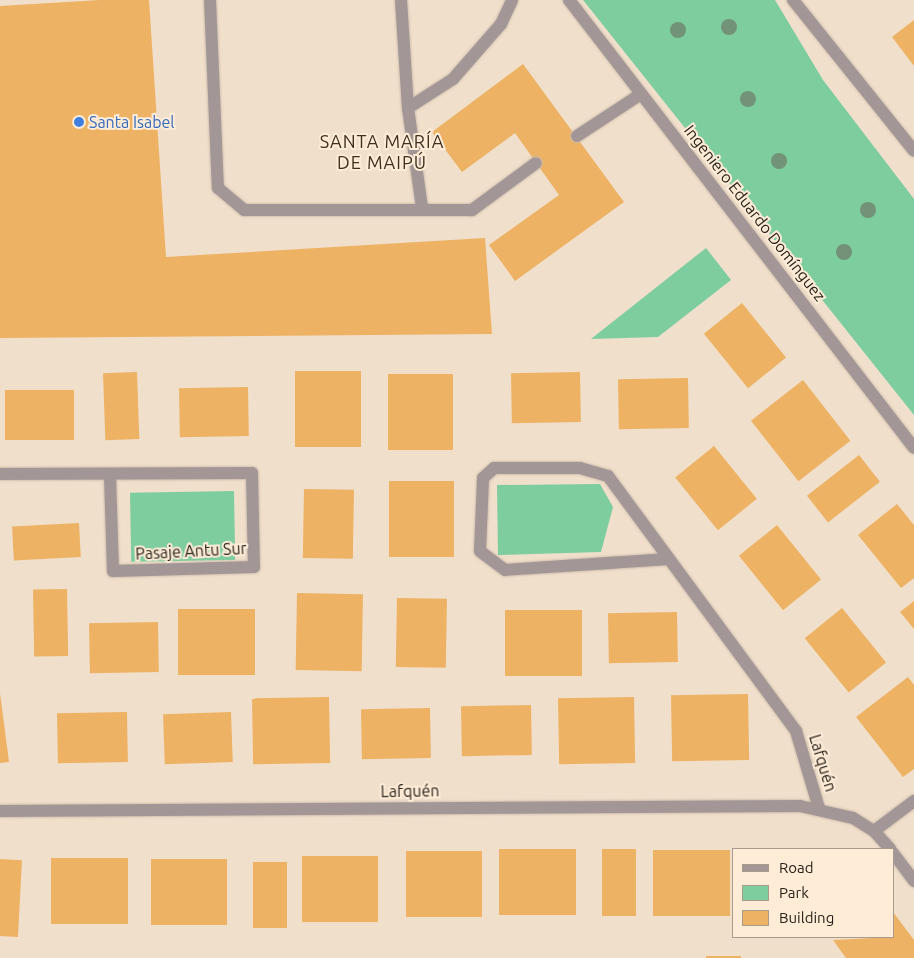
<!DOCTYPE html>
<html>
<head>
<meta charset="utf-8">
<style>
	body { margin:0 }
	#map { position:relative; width:914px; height:958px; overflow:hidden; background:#f0dfcb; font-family:Ubuntu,sans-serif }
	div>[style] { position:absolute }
	.green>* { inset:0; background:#7dcd9e; transform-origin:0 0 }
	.building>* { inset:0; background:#edb263; transform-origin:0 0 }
	.roads { filter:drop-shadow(0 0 1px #ccbdab) drop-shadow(0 0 1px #ccbdab) }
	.service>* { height:12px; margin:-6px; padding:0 6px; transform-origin:6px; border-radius:6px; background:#a39696 }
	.minor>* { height:12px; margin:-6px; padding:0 6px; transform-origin:6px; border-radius:6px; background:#a39696 }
	.trees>* { width:16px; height:16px; margin:-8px; border-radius:50%; background:#729377 }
	.dots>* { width:14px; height:14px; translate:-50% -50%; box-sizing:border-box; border:2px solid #feecd7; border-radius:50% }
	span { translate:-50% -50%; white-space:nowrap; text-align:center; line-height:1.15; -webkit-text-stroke:4px #feecd7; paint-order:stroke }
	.shop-label { font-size:16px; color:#366cbe }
	.left { translate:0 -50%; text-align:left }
	.street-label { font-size:16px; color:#28221a }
	.neighbourhood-label { font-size:18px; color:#3d301f; letter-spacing:1px }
	.legend { position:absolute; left:732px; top:848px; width:162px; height:90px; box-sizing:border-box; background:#feecd7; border:1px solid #a89b8b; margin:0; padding:6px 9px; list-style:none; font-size:15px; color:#28221a }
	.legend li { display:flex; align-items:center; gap:10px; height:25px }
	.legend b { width:25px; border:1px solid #a89b8b }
</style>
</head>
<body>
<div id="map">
	<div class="green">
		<i style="clip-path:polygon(583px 0,775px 0,823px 80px,914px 199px,914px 415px)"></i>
		<i style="clip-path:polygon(706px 248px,731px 280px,658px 337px,591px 339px)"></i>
		<i style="clip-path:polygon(600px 484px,613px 507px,601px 552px,498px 555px,497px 485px)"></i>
		<i style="left:234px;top:491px;width:69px;height:104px;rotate:89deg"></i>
	</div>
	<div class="building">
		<i style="clip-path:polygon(100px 0,149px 0,166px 257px,485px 238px,492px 334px,0 338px,0 6px)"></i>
		<i style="clip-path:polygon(914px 20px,914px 66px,892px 37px)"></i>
		<i style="clip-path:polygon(523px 64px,624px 202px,515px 281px,489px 245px,559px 195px,515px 133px,462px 172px,432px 132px)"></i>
		<i style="left:742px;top:303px;width:70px;height:49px;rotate:51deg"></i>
		<i style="left:295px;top:371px;width:66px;height:76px"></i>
		<i style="left:137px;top:372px;width:67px;height:34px;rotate:88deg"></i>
		<i style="left:580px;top:372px;width:50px;height:69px;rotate:89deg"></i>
		<i style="left:388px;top:374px;width:65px;height:76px"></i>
		<i style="left:688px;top:378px;width:50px;height:70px;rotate:89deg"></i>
		<i style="left:803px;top:380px;width:77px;height:66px;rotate:52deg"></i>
		<i style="left:248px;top:387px;width:49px;height:69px;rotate:89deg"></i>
		<i style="left:5px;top:390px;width:69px;height:50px"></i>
		<i style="left:714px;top:446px;width:68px;height:50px;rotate:51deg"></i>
		<i style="left:859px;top:455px;width:34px;height:66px;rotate:52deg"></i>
		<i style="left:389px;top:481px;width:65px;height:76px"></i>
		<i style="left:304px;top:489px;width:50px;height:69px;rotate:1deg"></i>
		<i style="clip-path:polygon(897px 504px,914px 525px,914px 578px,901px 588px,858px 535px)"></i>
		<i style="left:79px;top:523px;width:34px;height:67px;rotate:87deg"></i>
		<i style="left:777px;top:525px;width:70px;height:49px;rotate:51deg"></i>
		<i style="left:67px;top:589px;width:67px;height:34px;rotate:89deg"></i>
		<i style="left:297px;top:593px;width:66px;height:77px;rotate:1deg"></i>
		<i style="left:397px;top:598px;width:50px;height:69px;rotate:1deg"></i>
		<i style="clip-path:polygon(914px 601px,914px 629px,900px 612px)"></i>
		<i style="left:842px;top:608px;width:70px;height:48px;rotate:51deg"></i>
		<i style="left:255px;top:609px;width:66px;height:77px;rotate:90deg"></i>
		<i style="left:505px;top:610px;width:77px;height:66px"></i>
		<i style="left:677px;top:612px;width:50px;height:69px;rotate:89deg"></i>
		<i style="left:158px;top:622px;width:50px;height:69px;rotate:89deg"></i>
		<i style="clip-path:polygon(908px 677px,914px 685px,914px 769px,903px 777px,856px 717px)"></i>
		<i style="clip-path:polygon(0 693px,9px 762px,0 763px)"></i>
		<i style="left:748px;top:694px;width:66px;height:77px;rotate:89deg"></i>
		<i style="left:329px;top:697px;width:66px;height:77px;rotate:89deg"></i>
		<i style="left:634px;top:697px;width:66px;height:76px;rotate:89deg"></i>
		<i style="left:531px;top:705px;width:50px;height:70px;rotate:89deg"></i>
		<i style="left:430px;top:708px;width:50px;height:69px;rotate:89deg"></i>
		<i style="left:127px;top:712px;width:50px;height:70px;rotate:89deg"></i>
		<i style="left:231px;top:712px;width:50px;height:68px;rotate:88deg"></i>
		<i style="left:576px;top:849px;width:66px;height:77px;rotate:90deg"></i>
		<i style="left:602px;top:849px;width:34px;height:67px"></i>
		<i style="left:730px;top:850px;width:66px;height:77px;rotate:90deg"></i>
		<i style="left:406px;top:851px;width:76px;height:66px"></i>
		<i style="left:302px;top:856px;width:76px;height:66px"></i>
		<i style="left:51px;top:858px;width:77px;height:66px"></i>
		<i style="left:0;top:859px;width:22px;height:77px;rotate:3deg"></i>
		<i style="left:151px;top:859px;width:76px;height:66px"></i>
		<i style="left:253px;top:862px;width:34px;height:66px"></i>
		<i style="clip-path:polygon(893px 912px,914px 940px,914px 958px,846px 958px,833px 940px,893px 937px)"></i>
		<i style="left:706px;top:956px;width:35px;height:2px"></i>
	</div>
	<div class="roads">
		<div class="service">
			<i style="left:210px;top:0;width:188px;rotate:87.6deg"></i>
			<i style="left:218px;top:188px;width:34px;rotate:40deg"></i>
			<i style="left:244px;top:210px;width:228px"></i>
			<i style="left:472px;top:210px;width:79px;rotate:-36.3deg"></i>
			<i style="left:401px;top:0;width:108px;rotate:86.3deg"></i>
			<i style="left:408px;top:108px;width:101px;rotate:82deg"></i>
			<i style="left:408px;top:108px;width:54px;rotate:-32.8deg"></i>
			<i style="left:453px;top:79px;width:73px;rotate:-48.9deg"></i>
			<i style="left:501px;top:24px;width:26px;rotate:-65deg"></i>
			<i style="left:577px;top:136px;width:77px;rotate:-33.3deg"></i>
		</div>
		<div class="minor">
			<i style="left:569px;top:0;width:565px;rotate:52.4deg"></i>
			<i style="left:793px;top:0;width:193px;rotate:51.3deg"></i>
			<i style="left:0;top:474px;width:252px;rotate:-0.2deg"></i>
			<i style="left:252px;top:473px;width:94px;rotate:88.8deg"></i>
			<i style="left:254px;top:567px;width:141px;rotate:178.4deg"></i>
			<i style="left:113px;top:571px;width:95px;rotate:-91.8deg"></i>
			<i style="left:669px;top:559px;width:164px;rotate:176.2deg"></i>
			<i style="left:505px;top:570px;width:31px;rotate:-143deg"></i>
			<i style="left:480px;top:551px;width:73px;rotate:-87.6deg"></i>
			<i style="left:483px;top:478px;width:15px;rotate:-42deg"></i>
			<i style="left:494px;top:468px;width:86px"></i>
			<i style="left:580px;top:468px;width:29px;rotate:16deg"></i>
			<i style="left:608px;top:476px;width:317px;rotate:53.6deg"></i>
			<i style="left:796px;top:731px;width:80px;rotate:73.4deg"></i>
			<i style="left:0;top:811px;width:800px;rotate:-0.36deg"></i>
			<i style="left:800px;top:806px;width:54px;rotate:12.8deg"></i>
			<i style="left:853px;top:818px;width:25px;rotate:32deg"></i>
			<i style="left:874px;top:831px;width:24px;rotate:48deg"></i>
			<i style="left:874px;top:831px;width:50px;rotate:-36.9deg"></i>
			<i style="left:893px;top:853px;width:35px;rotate:53deg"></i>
		</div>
	</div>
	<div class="trees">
		<i style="left:729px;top:27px"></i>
		<i style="left:678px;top:30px"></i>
		<i style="left:748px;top:99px"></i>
		<i style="left:779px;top:161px"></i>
		<i style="left:868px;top:210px"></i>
		<i style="left:844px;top:252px"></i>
	</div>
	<div class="dots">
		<i style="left:79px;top:122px;background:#3f7fe0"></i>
	</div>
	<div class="shop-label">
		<span class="left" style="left:89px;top:122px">Santa Isabel</span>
	</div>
	<div class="street-label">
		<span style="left:755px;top:213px;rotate:52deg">Ingeniero Eduardo Domínguez</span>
		<span style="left:191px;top:551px;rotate:-3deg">Pasaje Antu Sur</span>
		<span style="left:823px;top:763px;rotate:73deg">Lafquén</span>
		<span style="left:410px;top:791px;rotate:-1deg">Lafquén</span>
	</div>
	<div class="neighbourhood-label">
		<span style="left:382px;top:152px">SANTA MARÍA<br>DE MAIPÚ</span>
	</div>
	<ul class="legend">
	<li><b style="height:6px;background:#a39696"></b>Road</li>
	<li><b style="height:14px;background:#7dcd9e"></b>Park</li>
	<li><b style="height:14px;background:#edb263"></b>Building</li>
	</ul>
</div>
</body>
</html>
